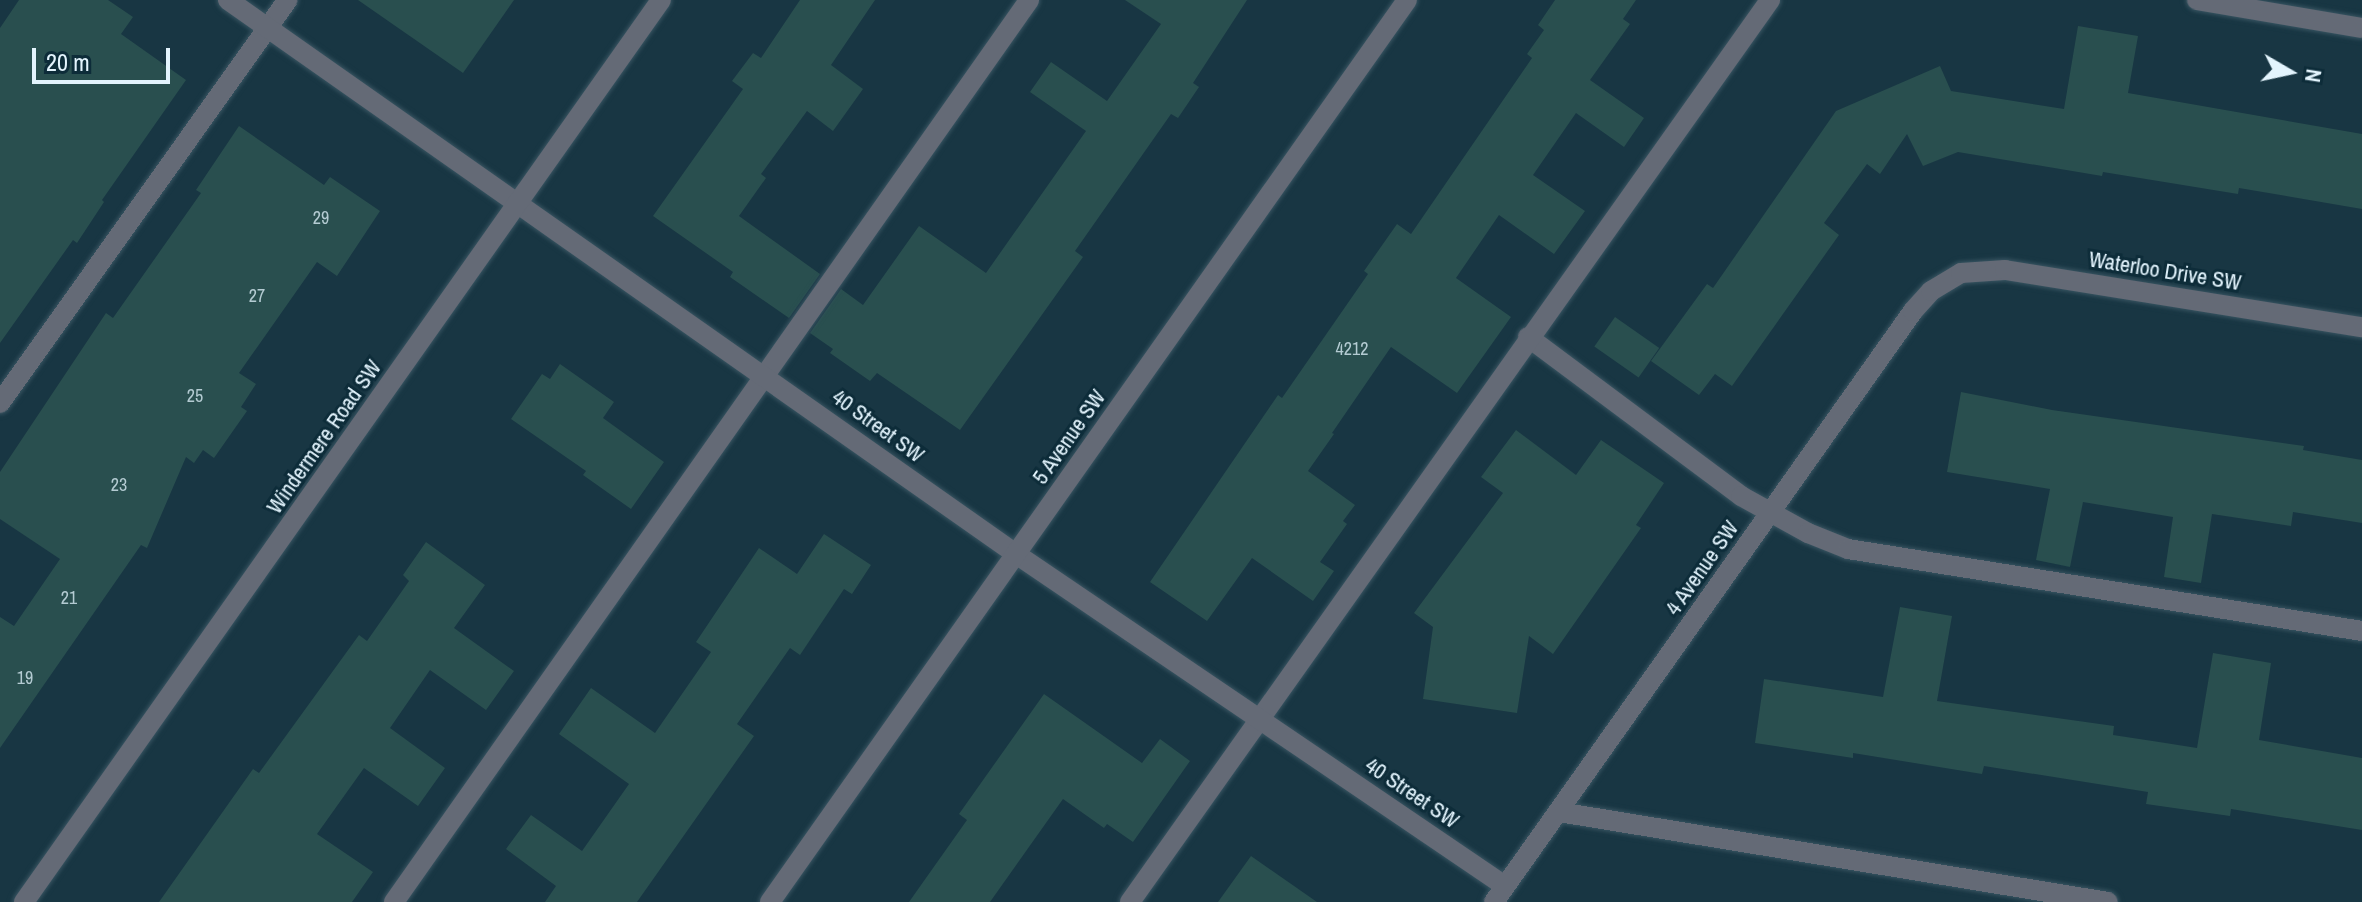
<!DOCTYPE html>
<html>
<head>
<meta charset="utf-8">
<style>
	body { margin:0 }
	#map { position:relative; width:2362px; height:902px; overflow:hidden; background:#183643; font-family:"Archivo Narrow",sans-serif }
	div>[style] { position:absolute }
	.building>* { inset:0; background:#294f4f; transform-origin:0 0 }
	.roads { filter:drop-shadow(0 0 2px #385461) drop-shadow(0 0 2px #385461) }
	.service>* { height:20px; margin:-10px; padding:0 10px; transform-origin:10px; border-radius:10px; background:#646a76 }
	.minor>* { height:20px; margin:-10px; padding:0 10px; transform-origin:10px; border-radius:10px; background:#646a76 }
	span { translate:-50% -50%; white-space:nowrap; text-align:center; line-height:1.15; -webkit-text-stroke:6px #0d2c39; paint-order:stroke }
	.number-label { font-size:18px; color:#b4cbd2 }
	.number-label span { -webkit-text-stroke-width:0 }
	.street-label { font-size:22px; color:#e3f4fd }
	.north { position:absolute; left:2250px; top:32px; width:80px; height:80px; -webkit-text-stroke:6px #0d2c39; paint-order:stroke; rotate:99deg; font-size:22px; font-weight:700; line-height:32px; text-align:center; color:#e3f4fd }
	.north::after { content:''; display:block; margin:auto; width:28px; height:36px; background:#e3f4fd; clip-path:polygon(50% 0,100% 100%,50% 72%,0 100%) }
	.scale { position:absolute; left:32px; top:48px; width:138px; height:36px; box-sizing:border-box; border:4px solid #e3f4fd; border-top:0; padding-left:10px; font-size:24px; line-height:28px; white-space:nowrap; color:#e3f4fd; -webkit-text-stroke:6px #0d2c39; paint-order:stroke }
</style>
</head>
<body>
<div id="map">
	<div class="building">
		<i style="clip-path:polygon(19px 0,108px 0,133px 17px,121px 34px,186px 80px,102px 200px,104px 202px,77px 243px,73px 240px,0 343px,0 28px)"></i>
		<i style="clip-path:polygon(358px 0,514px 0,463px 73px)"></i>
		<i style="clip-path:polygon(800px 0,875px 0,831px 65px,863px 89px,833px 131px,807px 111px,761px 174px,766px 178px,739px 216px,820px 274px,789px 318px,730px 277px,733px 272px,653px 216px,743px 89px,732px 81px,753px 53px,761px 58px)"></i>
		<i style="clip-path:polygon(1125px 0,1247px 0,1193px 83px,1199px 87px,1178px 118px,1171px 114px,1075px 251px,1083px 257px,960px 430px,877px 373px,870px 381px,830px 353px,833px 349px,810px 333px,841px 289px,863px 305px,919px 226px,986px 273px,1086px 131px,1030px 92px,1051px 62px,1107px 101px,1161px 24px)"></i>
		<i style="clip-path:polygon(1555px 0,1636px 0,1623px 19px,1630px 24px,1590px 80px,1644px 118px,1624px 147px,1576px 113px,1533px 175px,1585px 211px,1554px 254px,1499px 215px,1456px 278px,1511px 317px,1457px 393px,1391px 347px,1332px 433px,1334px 434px,1308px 471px,1355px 505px,1343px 521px,1347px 524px,1320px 562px,1334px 571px,1313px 601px,1252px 558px,1207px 621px,1150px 582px,1278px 395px,1282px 398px,1368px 274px,1364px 271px,1397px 224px,1411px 234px,1532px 58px,1527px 54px,1544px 30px,1538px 25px)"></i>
		<i style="clip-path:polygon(2078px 26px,2138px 36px,2128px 93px,2362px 134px,2362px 209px,2239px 188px,2238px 194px,2103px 172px,2102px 176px,1958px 152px,1923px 166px,1907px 134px,1880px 174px,1867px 164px,1824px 223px,1839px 235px,1732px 386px,1715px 374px,1699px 395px,1651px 361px,1707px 284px,1713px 288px,1836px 111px,1940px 66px,1951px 91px,2064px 109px)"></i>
		<i style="clip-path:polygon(239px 126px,324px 185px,330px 177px,380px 211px,337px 276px,317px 262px,239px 373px,256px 384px,241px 407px,247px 411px,214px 458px,203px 450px,194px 463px,186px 457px,147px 548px,141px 545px,0 748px,0 617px,14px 626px,60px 559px,0 519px,0 472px,106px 313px,113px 318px,201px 193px,196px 190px)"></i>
		<i style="left:1615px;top:317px;width:54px;height:36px;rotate:35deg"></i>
		<i style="clip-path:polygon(560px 364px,614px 402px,603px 418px,664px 462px,631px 509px,583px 475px,586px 471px,511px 419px,542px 374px,550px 379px)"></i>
		<i style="clip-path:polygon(1961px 392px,2052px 410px,2304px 446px,2303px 450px,2362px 460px,2362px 523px,2293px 512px,2291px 526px,2212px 514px,2201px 583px,2164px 577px,2173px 517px,2083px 502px,2070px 567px,2036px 560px,2050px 489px,1947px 472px)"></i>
		<i style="clip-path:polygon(1516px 430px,1576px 475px,1601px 440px,1664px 483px,1636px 525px,1641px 528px,1553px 654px,1529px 636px,1517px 713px,1423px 699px,1433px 627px,1414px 613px,1503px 493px,1481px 477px)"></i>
		<i style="clip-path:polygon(824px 534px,871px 565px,852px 594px,844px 589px,800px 655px,790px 648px,737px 724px,754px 736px,637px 902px,545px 902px,556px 886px,506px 849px,531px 815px,582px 851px,629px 784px,559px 734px,591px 688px,655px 733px,711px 652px,696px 642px,759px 548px,797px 574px)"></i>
		<i style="clip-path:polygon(426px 542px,485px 585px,454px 628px,514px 671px,486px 710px,430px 670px,390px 728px,445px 768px,418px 806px,364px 768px,317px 834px,373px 872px,352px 902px,159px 902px,253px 769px,259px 773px,359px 635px,367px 641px,409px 581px,403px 575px)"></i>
		<i style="clip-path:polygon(1900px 607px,1952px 616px,1937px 701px,2114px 726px,2113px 735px,2159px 742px,2197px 748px,2213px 653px,2271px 663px,2259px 740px,2362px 758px,2362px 830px,2231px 809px,2230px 816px,2146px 804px,2148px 792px,1984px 766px,1982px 774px,1853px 753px,1853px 758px,1755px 743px,1764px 679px,1883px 697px)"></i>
		<i style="clip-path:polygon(1044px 694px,1142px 763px,1160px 739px,1190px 761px,1133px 842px,1107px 824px,1104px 828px,1063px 799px,990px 902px,909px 902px,967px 820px,959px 814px)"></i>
		<i style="clip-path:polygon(1251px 856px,1317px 902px,1218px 902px)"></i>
	</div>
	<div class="roads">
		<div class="service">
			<i style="left:2197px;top:0;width:167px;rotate:9.6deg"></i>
			<i style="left:1528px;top:337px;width:266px;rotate:36.7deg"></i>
			<i style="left:1741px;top:496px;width:77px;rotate:28.9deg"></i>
			<i style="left:1808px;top:533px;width:43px;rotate:21.8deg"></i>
			<i style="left:1848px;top:549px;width:520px;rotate:9.06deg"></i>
			<i style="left:0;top:403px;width:495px;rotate:-54.5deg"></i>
			<i style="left:394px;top:902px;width:1103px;rotate:-54.85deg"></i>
			<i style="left:1130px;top:902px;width:1106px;rotate:-54.64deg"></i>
		</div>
		<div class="minor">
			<i style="left:228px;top:0;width:963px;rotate:35.11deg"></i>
			<i style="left:1016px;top:554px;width:591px;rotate:34.17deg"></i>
			<i style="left:1559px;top:812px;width:556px;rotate:9.31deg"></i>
			<i style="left:24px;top:902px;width:1104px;rotate:-54.77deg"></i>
			<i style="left:770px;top:902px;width:1104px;rotate:-54.77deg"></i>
			<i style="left:1494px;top:902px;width:724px;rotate:-54.66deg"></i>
			<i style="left:1913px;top:311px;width:27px;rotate:-48deg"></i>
			<i style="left:1931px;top:291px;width:35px;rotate:-31deg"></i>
			<i style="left:1961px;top:273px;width:44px;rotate:-3.9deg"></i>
			<i style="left:2005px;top:270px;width:362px;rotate:9.1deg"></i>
		</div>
	</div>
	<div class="number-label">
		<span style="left:321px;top:218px">29</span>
		<span style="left:257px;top:296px">27</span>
		<span style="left:1352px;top:349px">4212</span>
		<span style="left:195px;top:396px">25</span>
		<span style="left:119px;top:485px">23</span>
		<span style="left:69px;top:598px">21</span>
		<span style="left:25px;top:678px">19</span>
	</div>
	<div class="street-label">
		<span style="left:2165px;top:271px;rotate:9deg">Waterloo Drive SW</span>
		<span style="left:878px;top:426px;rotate:36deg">40 Street SW</span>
		<span style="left:324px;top:437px;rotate:-55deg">Windermere Road SW</span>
		<span style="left:1069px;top:437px;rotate:-55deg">5 Avenue SW</span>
		<span style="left:1702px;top:568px;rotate:-55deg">4 Avenue SW</span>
		<span style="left:1412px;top:793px;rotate:34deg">40 Street SW</span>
	</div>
	<div class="north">N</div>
	<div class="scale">20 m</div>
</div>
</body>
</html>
